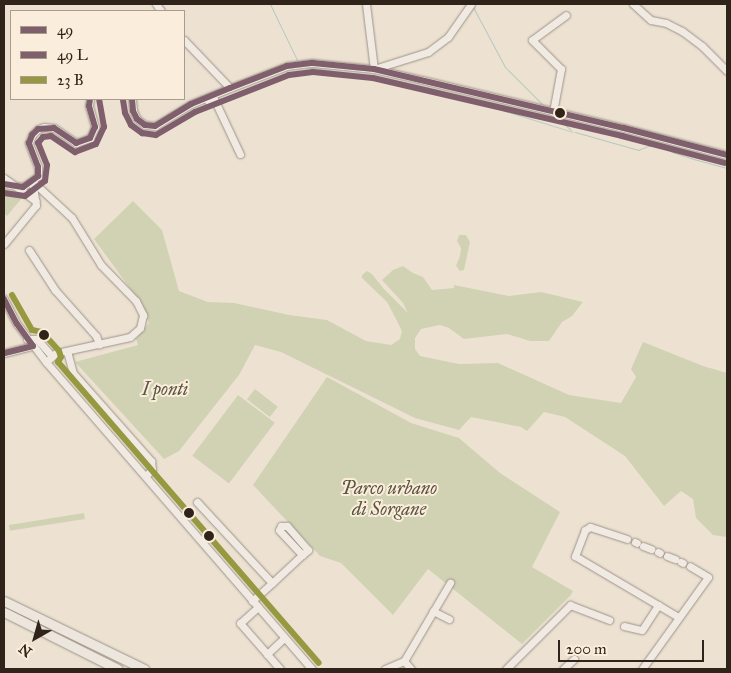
<!DOCTYPE html>
<html>
<head>
<meta charset="utf-8">
<style>
	body { margin:0 }
	#map { position:relative; width:731px; height:673px; overflow:hidden; background:#ede2d2; font-family:"IM FELL Great Primer",serif }
	div>[style] { position:absolute }
	.green>* { inset:0; background:#d0d2b3; transform-origin:0 0 }
	.stream>* { height:1px; margin:-0.5px; padding:0 0.5px; transform-origin:0.5px; border-radius:0.5px; background:#b6c8c0 }
	.roads { filter:drop-shadow(0 0 1px #9c9389) drop-shadow(0 0 1px #9c9389) }
	.minor>* { height:7px; margin:-3.5px; padding:0 3.5px; transform-origin:3.5px; border-radius:3.5px; background:#f0eae2 }
	.major>* { height:9px; margin:-4.5px; padding:0 4.5px; transform-origin:4.5px; border-radius:4.5px; background:#ede6dd }
	.bus-1>* { height:6px; margin:-3px; padding:0 3px; transform-origin:3px; border-radius:3px; background:#805f6d }
	.bus-2>* { height:6px; margin:-3px; padding:0 3px; transform-origin:3px; border-radius:3px; background:#805f6d }
	.bus-3>* { height:6px; margin:-3px; padding:0 3px; transform-origin:3px; border-radius:3px; background:#979941 }
	.dots>* { width:14px; height:14px; translate:-50% -50%; box-sizing:border-box; border:2px solid #faeddb; border-radius:50% }
	span { translate:-50% -50%; white-space:nowrap; text-align:center; line-height:1.15; -webkit-text-stroke:4px #faeddb; paint-order:stroke }
	.park-label { font-size:18px; color:#595340; font-style:italic }
	.frame { position:absolute; inset:0; border:5px solid #30231a; pointer-events:none }
	.legend { position:absolute; left:10px; top:10px; width:175px; height:90px; box-sizing:border-box; background:#faeddb; border:1px solid #a99c8e; margin:0; padding:6px 9px; list-style:none; font-size:15px; color:#30231a }
	.legend li { display:flex; align-items:center; gap:10px; height:25px }
	.legend b { width:25px; border:1px solid #a99c8e }
	.north { position:absolute; left:10px; top:613px; width:50px; height:50px; -webkit-text-stroke:4px #faeddb; paint-order:stroke; rotate:218deg; font-size:14px; font-weight:700; line-height:20px; text-align:center; color:#30231a }
	.north::after { content:''; display:block; margin:auto; width:18px; height:22px; background:#30231a; clip-path:polygon(50% 0,100% 100%,50% 72%,0 100%) }
	.scale { position:absolute; left:558px; top:640px; width:146px; height:22px; box-sizing:border-box; border:2px solid #30231a; border-top:0; padding-left:6px; font-size:15px; line-height:18px; white-space:nowrap; color:#30231a; -webkit-text-stroke:4px #faeddb; paint-order:stroke }
</style>
</head>
<body>
<div id="map">
	<div class="green">
		<i style="clip-path:polygon(4px 188px,22px 198px,7px 216px,4px 213px)"></i>
		<i style="clip-path:polygon(133px 201px,162px 230px,179px 291px,208px 302px,234px 303px,289px 315px,327px 320px,366px 341px,391px 345px,400px 339px,402px 331px,397px 321px,387px 302px,362px 278px,362px 275px,367px 271px,372px 274px,383px 288px,408px 313px,403px 303px,382px 280px,393px 270px,403px 266px,413px 273px,423px 277px,432px 290px,454px 288px,454px 285px,509px 296px,541px 292px,583px 302px,572px 316px,562px 322px,549px 341px,530px 341px,507px 334px,464px 339px,449px 328px,440px 325px,421px 329px,415px 338px,415px 349px,420px 356px,459px 364px,498px 363px,569px 395px,621px 403px,636px 377px,631px 369px,643px 342px,703px 366px,727px 373px,727px 537px,713px 535px,696px 518px,693px 499px,681px 491px,664px 506px,625px 456px,565px 417px,544px 412px,527px 431px,521px 427px,471px 417px,459px 430px,415px 418px,281px 352px,255px 345px,239px 375px,179px 451px,164px 459px,75px 362px,138px 345px,136px 339px,149px 323px,145px 311px,135px 295px,94px 239px)"></i>
		<i style="clip-path:polygon(459px 235px,466px 235px,470px 242px,464px 270px,460px 271px,456px 266px,460px 256px,461px 248px,457px 241px)"></i>
		<i style="clip-path:polygon(327px 377px,411px 423px,459px 438px,500px 473px,560px 512px,532px 567px,573px 591px,571px 595px,522px 644px,428px 569px,393px 615px,341px 563px,320px 556px,253px 485px)"></i>
		<i style="left:255px;top:389px;width:29px;height:13px;rotate:38deg"></i>
		<i style="left:238px;top:395px;width:46px;height:76px;rotate:37deg"></i>
		<i style="left:84px;top:513px;width:6px;height:76px;rotate:81deg"></i>
	</div>
	<div class="stream">
		<i style="left:270px;top:4px;width:64px;rotate:64.2deg"></i>
		<i style="left:473px;top:7px;width:68px;rotate:61.9deg"></i>
		<i style="left:505px;top:67px;width:55px;rotate:45deg"></i>
		<i style="left:305px;top:67px;width:81px;rotate:7.8deg"></i>
		<i style="left:385px;top:78px;width:50px;rotate:12.7deg"></i>
		<i style="left:434px;top:89px;width:145px;rotate:17.2deg"></i>
		<i style="left:555px;top:116px;width:21px;rotate:41deg"></i>
		<i style="left:575px;top:132px;width:66px;rotate:15.9deg"></i>
		<i style="left:638px;top:150px;width:11px;rotate:-22deg"></i>
		<i style="left:648px;top:146px;width:14px"></i>
		<i style="left:662px;top:146px;width:12px;rotate:31deg"></i>
		<i style="left:672px;top:152px;width:26px;rotate:18deg"></i>
		<i style="left:697px;top:160px;width:31px;rotate:15deg"></i>
	</div>
	<div class="roads">
		<div class="minor">
			<i style="left:156px;top:4px;width:9px;rotate:54deg"></i>
			<i style="left:366px;top:4px;width:65px;rotate:83deg"></i>
			<i style="left:374px;top:69px;width:57px;rotate:-17.5deg"></i>
			<i style="left:428px;top:52px;width:25px;rotate:-37deg"></i>
			<i style="left:448px;top:37px;width:40px;rotate:-55.1deg"></i>
			<i style="left:633px;top:4px;width:24px;rotate:42deg"></i>
			<i style="left:651px;top:20px;width:15px;rotate:11deg"></i>
			<i style="left:666px;top:23px;width:18px;rotate:27deg"></i>
			<i style="left:682px;top:31px;width:25px;rotate:37deg"></i>
			<i style="left:702px;top:46px;width:35px;rotate:45deg"></i>
			<i style="left:184px;top:40px;width:66px;rotate:46.2deg"></i>
			<i style="left:132px;top:99px;width:12px;rotate:85deg"></i>
			<i style="left:133px;top:111px;width:9px;rotate:63deg"></i>
			<i style="left:137px;top:119px;width:10px;rotate:37deg"></i>
			<i style="left:145px;top:125px;width:10px;rotate:6deg"></i>
			<i style="left:155px;top:126px;width:42px;rotate:-31.4deg"></i>
			<i style="left:191px;top:104px;width:42px;rotate:-22.3deg"></i>
			<i style="left:230px;top:88px;width:61px;rotate:-21.1deg"></i>
			<i style="left:287px;top:66px;width:26px;rotate:-7deg"></i>
			<i style="left:313px;top:63px;width:61px;rotate:5.6deg"></i>
			<i style="left:374px;top:69px;width:49px;rotate:12.9deg"></i>
			<i style="left:422px;top:80px;width:208px;rotate:13.4deg"></i>
			<i style="left:624px;top:128px;width:106px;rotate:14.7deg"></i>
			<i style="left:208px;top:101px;width:6px;rotate:-18deg"></i>
			<i style="left:214px;top:99px;width:61px;rotate:64.7deg"></i>
			<i style="left:553px;top:112px;width:44px;rotate:-79.5deg"></i>
			<i style="left:561px;top:69px;width:41px;rotate:-135deg"></i>
			<i style="left:532px;top:40px;width:42px;rotate:-36.3deg"></i>
			<i style="left:4px;top:178px;width:39px;rotate:36deg"></i>
			<i style="left:32px;top:181px;width:54px;rotate:42.8deg"></i>
			<i style="left:72px;top:218px;width:55px;rotate:58.3deg"></i>
			<i style="left:101px;top:265px;width:50px;rotate:45.8deg"></i>
			<i style="left:136px;top:301px;width:16px;rotate:63deg"></i>
			<i style="left:143px;top:315px;width:13px;rotate:103deg"></i>
			<i style="left:140px;top:328px;width:13px;rotate:138deg"></i>
			<i style="left:130px;top:337px;width:76px;rotate:167.8deg"></i>
			<i style="left:56px;top:353px;width:13px;rotate:138deg"></i>
			<i style="left:4px;top:184px;width:19px;rotate:9deg"></i>
			<i style="left:23px;top:187px;width:19px;rotate:-36deg"></i>
			<i style="left:38px;top:176px;width:9px;rotate:-90deg"></i>
			<i style="left:38px;top:167px;width:26px;rotate:-111deg"></i>
			<i style="left:29px;top:143px;width:9px;rotate:-69deg"></i>
			<i style="left:32px;top:135px;width:8px;rotate:-45deg"></i>
			<i style="left:38px;top:129px;width:6px;rotate:-18deg"></i>
			<i style="left:44px;top:127px;width:10px;rotate:6deg"></i>
			<i style="left:54px;top:128px;width:27px;rotate:34deg"></i>
			<i style="left:76px;top:143px;width:15px;rotate:-20deg"></i>
			<i style="left:90px;top:138px;width:12px;rotate:-66deg"></i>
			<i style="left:95px;top:127px;width:22px;rotate:-106deg"></i>
			<i style="left:89px;top:106px;width:7px;rotate:-82deg"></i>
			<i style="left:4px;top:244px;width:50px;rotate:-50.6deg"></i>
			<i style="left:36px;top:205px;width:24px;rotate:-99deg"></i>
			<i style="left:29px;top:250px;width:48px;rotate:57deg"></i>
			<i style="left:55px;top:290px;width:62px;rotate:48.3deg"></i>
			<i style="left:96px;top:336px;width:9px;rotate:69deg"></i>
			<i style="left:4px;top:299px;width:28px;rotate:63deg"></i>
			<i style="left:17px;top:324px;width:48px;rotate:52.7deg"></i>
			<i style="left:46px;top:362px;width:406px;rotate:49.1deg"></i>
			<i style="left:27px;top:339px;width:10px"></i>
			<i style="left:37px;top:339px;width:23px;rotate:49deg"></i>
			<i style="left:67px;top:351px;width:23px;rotate:75deg"></i>
			<i style="left:73px;top:373px;width:118px;rotate:48.4deg"></i>
			<i style="left:151px;top:461px;width:8px;rotate:83deg"></i>
			<i style="left:152px;top:469px;width:9px;rotate:131deg"></i>
			<i style="left:4px;top:353px;width:30px;rotate:-14deg"></i>
			<i style="left:197px;top:502px;width:110px;rotate:47.2deg"></i>
			<i style="left:627px;top:539px;width:39px;rotate:-162deg"></i>
			<i style="left:590px;top:527px;width:6px;rotate:149deg"></i>
			<i style="left:585px;top:530px;width:28px;rotate:111deg"></i>
			<i style="left:575px;top:556px;width:120px;rotate:30.6deg"></i>
			<i style="left:635px;top:542px;width:2px;rotate:27deg"></i>
			<i style="left:643px;top:546px;width:9px;rotate:21deg"></i>
			<i style="left:658px;top:552px;width:2px;rotate:27deg"></i>
			<i style="left:667px;top:556px;width:9px;rotate:21deg"></i>
			<i style="left:681px;top:562px;width:2px;rotate:27deg"></i>
			<i style="left:252px;top:601px;width:27px;rotate:-42deg"></i>
			<i style="left:272px;top:583px;width:41px;rotate:-43deg"></i>
			<i style="left:302px;top:555px;width:8px;rotate:-40deg"></i>
			<i style="left:308px;top:550px;width:32px;rotate:-131deg"></i>
			<i style="left:287px;top:526px;width:6px;rotate:180deg"></i>
			<i style="left:281px;top:526px;width:4px;rotate:117deg"></i>
			<i style="left:279px;top:530px;width:34px;rotate:47deg"></i>
			<i style="left:258px;top:607px;width:24px;rotate:138deg"></i>
			<i style="left:240px;top:623px;width:41px;rotate:48.9deg"></i>
			<i style="left:267px;top:654px;width:23px;rotate:-43deg"></i>
			<i style="left:433px;top:611px;width:18px;rotate:27deg"></i>
			<i style="left:624px;top:626px;width:18px;rotate:13deg"></i>
			<i style="left:642px;top:630px;width:30px;rotate:-57deg"></i>
			<i style="left:267px;top:654px;width:20px;rotate:49deg"></i>
			<i style="left:404px;top:661px;width:11px;rotate:49deg"></i>
			<i style="left:385px;top:669px;width:21px;rotate:-23deg"></i>
			<i style="left:404px;top:661px;width:91px;rotate:-59.5deg"></i>
			<i style="left:506px;top:669px;width:91px;rotate:-45deg"></i>
			<i style="left:570px;top:605px;width:42px;rotate:21deg"></i>
			<i style="left:563px;top:669px;width:15px;rotate:-42deg"></i>
			<i style="left:642px;top:669px;width:113px;rotate:-54.3deg"></i>
			<i style="left:708px;top:577px;width:21px;rotate:-149deg"></i>
		</div>
		<div class="major">
			<i style="left:4px;top:601px;width:156px;rotate:25.9deg"></i>
			<i style="left:4px;top:612px;width:127px;rotate:26.6deg"></i>
		</div>
	</div>
	<div class="bus-1">
		<i style="left:132px;top:99px;width:12px;rotate:85deg"></i>
		<i style="left:133px;top:111px;width:9px;rotate:63deg"></i>
		<i style="left:137px;top:119px;width:10px;rotate:37deg"></i>
		<i style="left:145px;top:125px;width:10px;rotate:6deg"></i>
		<i style="left:155px;top:126px;width:42px;rotate:-31.4deg"></i>
		<i style="left:191px;top:104px;width:42px;rotate:-22.3deg"></i>
		<i style="left:230px;top:88px;width:61px;rotate:-21.1deg"></i>
		<i style="left:287px;top:66px;width:26px;rotate:-7deg"></i>
		<i style="left:313px;top:63px;width:61px;rotate:5.6deg"></i>
		<i style="left:374px;top:69px;width:257px;rotate:13.3deg"></i>
		<i style="left:624px;top:128px;width:106px;rotate:14.7deg"></i>
		<i style="left:4px;top:184px;width:19px;rotate:9deg"></i>
		<i style="left:23px;top:187px;width:19px;rotate:-36deg"></i>
		<i style="left:38px;top:176px;width:9px;rotate:-90deg"></i>
		<i style="left:38px;top:167px;width:26px;rotate:-111deg"></i>
		<i style="left:29px;top:143px;width:9px;rotate:-69deg"></i>
		<i style="left:32px;top:135px;width:8px;rotate:-45deg"></i>
		<i style="left:38px;top:129px;width:16px;rotate:-4deg"></i>
		<i style="left:54px;top:128px;width:27px;rotate:34deg"></i>
		<i style="left:76px;top:143px;width:15px;rotate:-20deg"></i>
		<i style="left:90px;top:138px;width:12px;rotate:-66deg"></i>
		<i style="left:95px;top:127px;width:22px;rotate:-106deg"></i>
		<i style="left:89px;top:106px;width:7px;rotate:-82deg"></i>
		<i style="left:4px;top:299px;width:28px;rotate:63deg"></i>
		<i style="left:17px;top:324px;width:27px;rotate:54deg"></i>
		<i style="left:33px;top:346px;width:30px;rotate:166deg"></i>
	</div>
	<div class="bus-2">
		<i style="left:123px;top:100px;width:13px;rotate:81deg"></i>
		<i style="left:125px;top:113px;width:13px;rotate:63deg"></i>
		<i style="left:131px;top:125px;width:14px;rotate:36deg"></i>
		<i style="left:142px;top:133px;width:14px;rotate:8deg"></i>
		<i style="left:156px;top:135px;width:45px;rotate:-30.5deg"></i>
		<i style="left:195px;top:112px;width:101px;rotate:-21.5deg"></i>
		<i style="left:289px;top:75px;width:24px;rotate:-7deg"></i>
		<i style="left:313px;top:72px;width:60px;rotate:5.7deg"></i>
		<i style="left:373px;top:78px;width:256px;rotate:13.1deg"></i>
		<i style="left:622px;top:136px;width:106px;rotate:14.7deg"></i>
		<i style="left:4px;top:193px;width:21px;rotate:8deg"></i>
		<i style="left:25px;top:196px;width:25px;rotate:-37deg"></i>
		<i style="left:45px;top:181px;width:16px;rotate:-83deg"></i>
		<i style="left:47px;top:165px;width:24px;rotate:-112deg"></i>
		<i style="left:38px;top:143px;width:8px;rotate:-50deg"></i>
		<i style="left:43px;top:137px;width:8px;rotate:-7deg"></i>
		<i style="left:51px;top:136px;width:29px;rotate:34deg"></i>
		<i style="left:75px;top:152px;width:22px;rotate:-21deg"></i>
		<i style="left:96px;top:144px;width:19px;rotate:-65deg"></i>
		<i style="left:104px;top:127px;width:27px;rotate:-100deg"></i>
	</div>
	<div class="bus-3">
		<i style="left:12px;top:295px;width:40px;rotate:60.3deg"></i>
		<i style="left:32px;top:330px;width:10px;rotate:11deg"></i>
		<i style="left:42px;top:332px;width:25px;rotate:48deg"></i>
		<i style="left:59px;top:351px;width:6px;rotate:72deg"></i>
		<i style="left:61px;top:357px;width:6px;rotate:121deg"></i>
		<i style="left:58px;top:362px;width:398px;rotate:49.1deg"></i>
	</div>
	<div class="dots">
		<i style="left:560px;top:113px;background:#30231a"></i>
		<i style="left:44px;top:335px;background:#30231a"></i>
		<i style="left:189px;top:513px;background:#30231a"></i>
		<i style="left:209px;top:536px;background:#30231a"></i>
	</div>
	<div class="park-label">
		<span style="left:165px;top:389px">I ponti</span>
		<span style="left:389px;top:499px">Parco urbano<br>di Sorgane</span>
	</div>
	<div class="frame"></div>
	<ul class="legend">
	<li><b style="height:6px;background:#805f6d"></b>49</li>
	<li><b style="height:6px;background:#805f6d"></b>49 L</li>
	<li><b style="height:6px;background:#979941"></b>23 B</li>
	</ul>
	<div class="north">N</div>
	<div class="scale">200 m</div>
</div>
</body>
</html>
